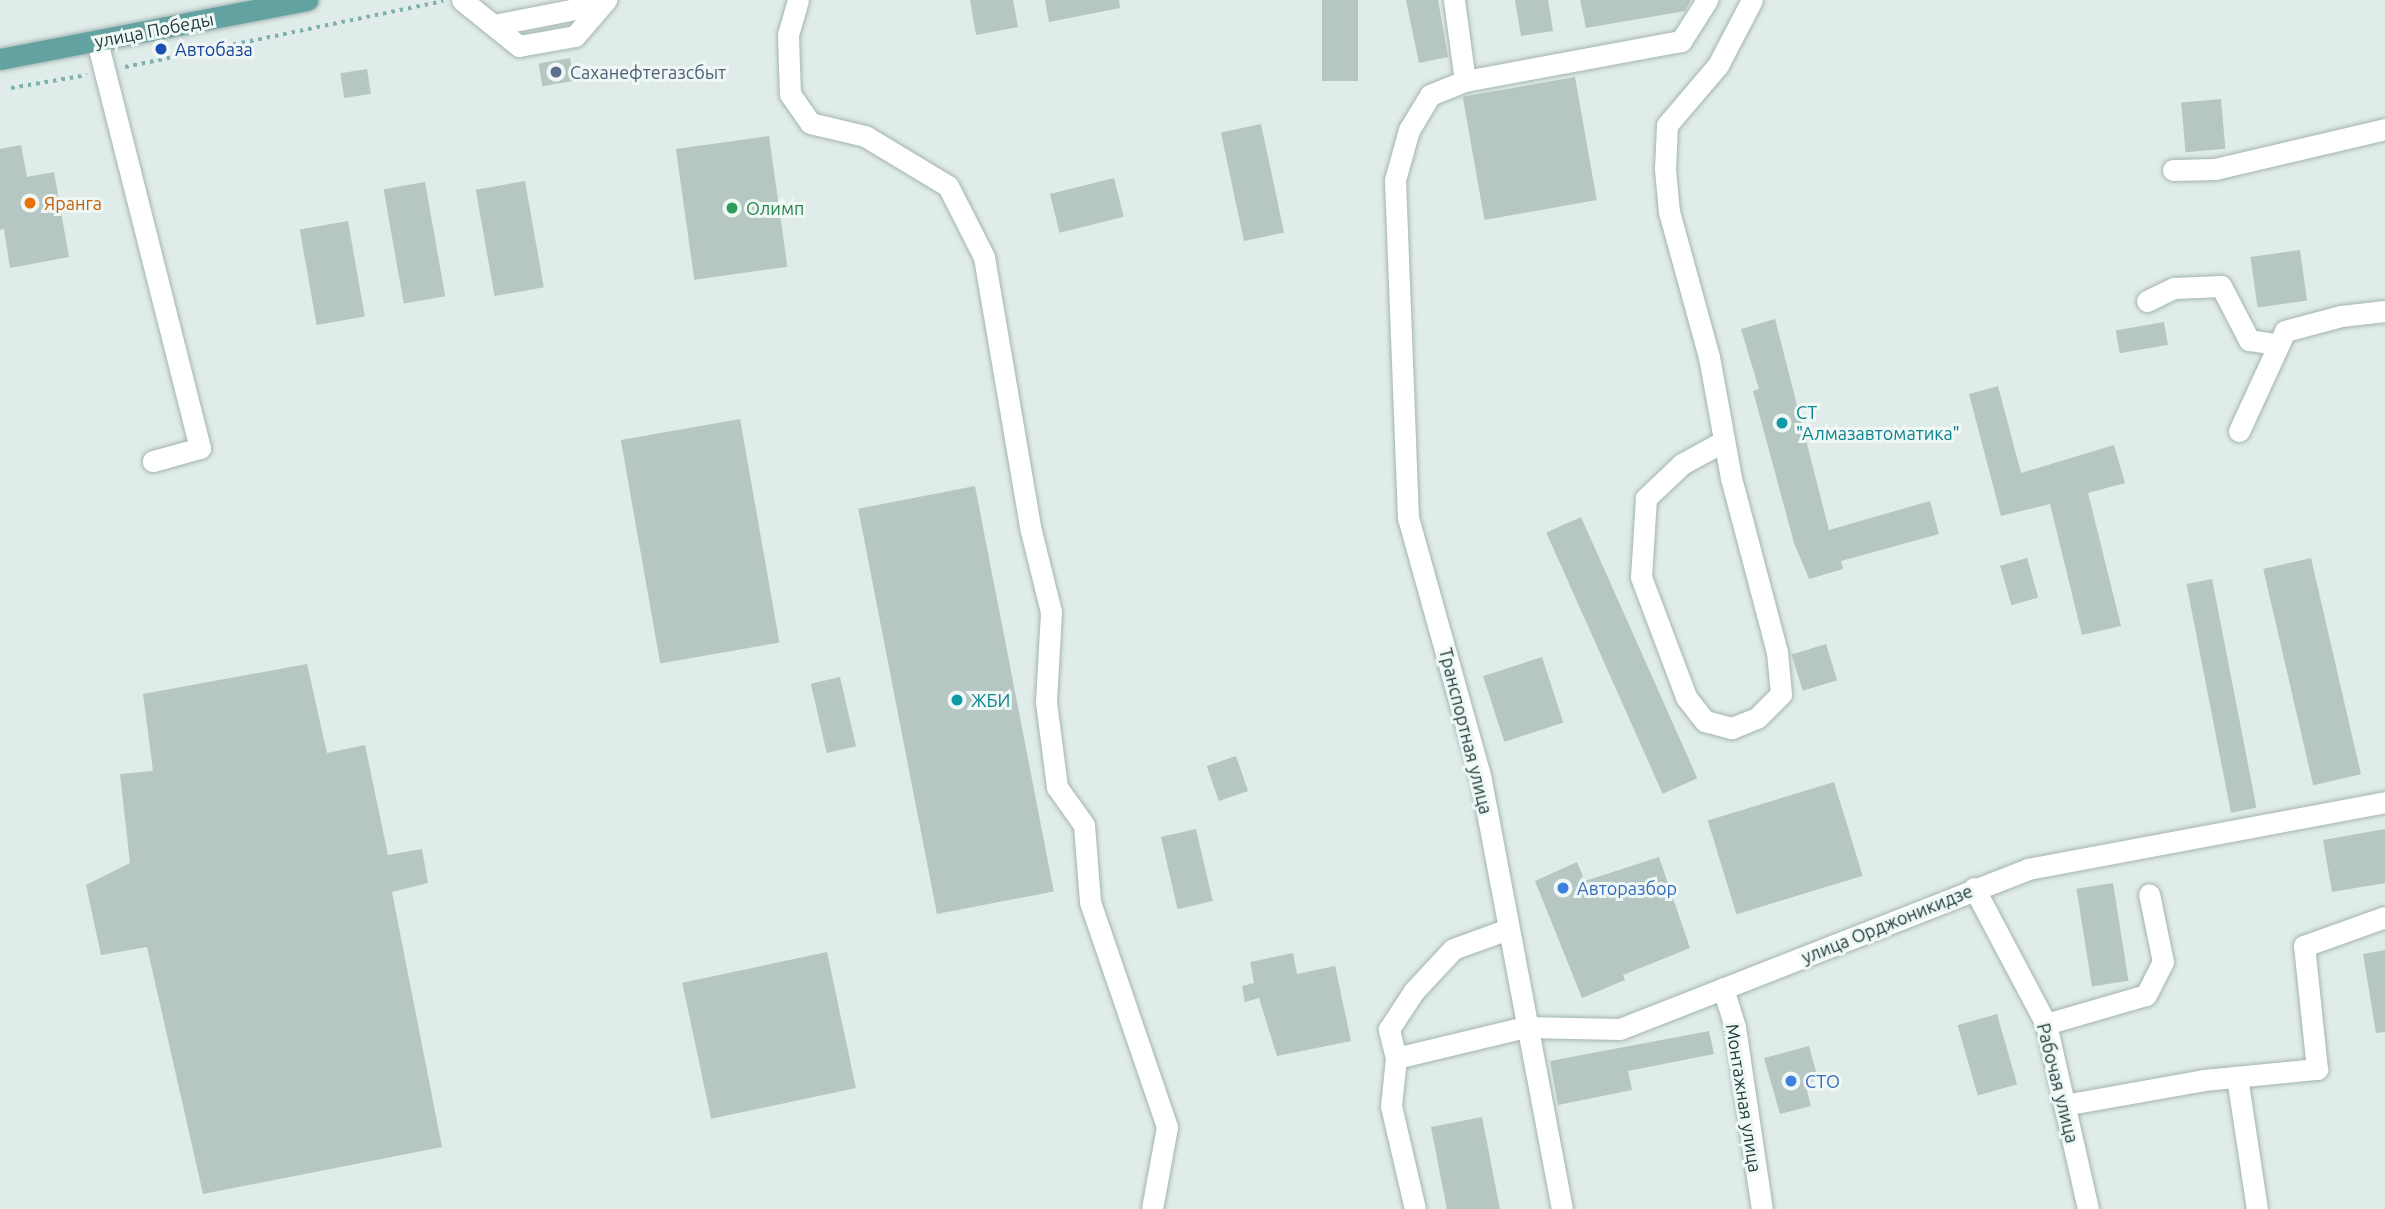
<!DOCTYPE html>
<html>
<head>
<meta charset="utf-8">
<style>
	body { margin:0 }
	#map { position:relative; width:2385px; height:1209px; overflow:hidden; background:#e0ece9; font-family:Ubuntu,sans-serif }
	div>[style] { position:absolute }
	.building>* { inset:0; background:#b5c6c3; transform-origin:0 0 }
	.path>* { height:3.5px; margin-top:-1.75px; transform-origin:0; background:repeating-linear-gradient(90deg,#7eb1ad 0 3.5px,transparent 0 8.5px) }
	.roads { filter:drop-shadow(0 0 2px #a3b4b2) drop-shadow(0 0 2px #a3b4b2) }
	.minor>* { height:21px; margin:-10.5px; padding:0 10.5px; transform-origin:10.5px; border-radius:10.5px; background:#fff }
	.major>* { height:21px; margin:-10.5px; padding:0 10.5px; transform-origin:10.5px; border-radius:10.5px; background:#62a3a2 }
	.dots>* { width:19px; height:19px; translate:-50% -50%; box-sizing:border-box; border:4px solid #f0f8f6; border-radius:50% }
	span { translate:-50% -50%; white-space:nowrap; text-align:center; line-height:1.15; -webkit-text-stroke:6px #f0f8f6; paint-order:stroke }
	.street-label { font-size:18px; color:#203d3c }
	.transit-label { font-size:18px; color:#164399 }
	.left { translate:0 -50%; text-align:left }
	.service-label { font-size:18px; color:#4e5e75 }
	.food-label { font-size:18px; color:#c56008 }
	.leisure-label { font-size:18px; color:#27864d }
	.culture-label { font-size:18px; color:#0d838f }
	.shop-label { font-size:18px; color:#366cbe }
</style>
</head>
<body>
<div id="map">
	<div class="building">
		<i style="clip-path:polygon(970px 0,1013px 0,1018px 27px,976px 35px)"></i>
		<i style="clip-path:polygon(1045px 0,1119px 0,1120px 8px,1049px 22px)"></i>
		<i style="left:1322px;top:0;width:36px;height:81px"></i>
		<i style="clip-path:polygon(1406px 0,1438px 0,1448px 57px,1419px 63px)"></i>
		<i style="clip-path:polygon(1515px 0,1548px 0,1553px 31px,1521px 36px)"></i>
		<i style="clip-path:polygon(1580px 0,1691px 0,1685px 11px,1586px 28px)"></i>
		<i style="left:570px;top:58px;width:23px;height:32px;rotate:80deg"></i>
		<i style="left:367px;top:69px;width:25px;height:27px;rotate:81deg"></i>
		<i style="left:1575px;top:77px;width:125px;height:114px;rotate:80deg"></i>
		<i style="left:2221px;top:99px;width:50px;height:40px;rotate:85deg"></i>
		<i style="left:1261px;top:124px;width:111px;height:41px;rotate:78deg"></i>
		<i style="left:769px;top:136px;width:132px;height:94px;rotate:82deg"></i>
		<i style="clip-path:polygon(21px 145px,27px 177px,54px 172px,69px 257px,10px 268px,4px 229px,0 230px,0 149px)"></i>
		<i style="left:1114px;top:178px;width:40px;height:66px;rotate:76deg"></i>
		<i style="left:525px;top:181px;width:108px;height:50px;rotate:80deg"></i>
		<i style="left:425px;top:182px;width:116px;height:42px;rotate:80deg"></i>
		<i style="left:348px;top:221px;width:97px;height:49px;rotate:80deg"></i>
		<i style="left:2300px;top:250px;width:51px;height:50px;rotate:82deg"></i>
		<i style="clip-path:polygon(1775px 319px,1829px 530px,1930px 501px,1939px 534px,1841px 561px,1843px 569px,1809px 579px,1794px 543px,1753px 391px,1759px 389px,1741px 329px)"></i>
		<i style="left:2164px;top:322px;width:23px;height:49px;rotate:80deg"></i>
		<i style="clip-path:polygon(1998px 386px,2021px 473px,2114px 445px,2125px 483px,2088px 493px,2121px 626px,2082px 635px,2050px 504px,2001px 516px,1969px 394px)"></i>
		<i style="left:740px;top:419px;width:227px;height:121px;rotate:80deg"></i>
		<i style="left:975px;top:486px;width:413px;height:119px;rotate:79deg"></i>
		<i style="left:1581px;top:517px;width:286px;height:38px;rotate:66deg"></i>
		<i style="left:2027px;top:558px;width:41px;height:28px;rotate:74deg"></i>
		<i style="left:2311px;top:558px;width:222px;height:49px;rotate:77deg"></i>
		<i style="left:2212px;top:579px;width:233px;height:26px;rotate:79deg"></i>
		<i style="left:1826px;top:644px;width:38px;height:36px;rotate:73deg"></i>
		<i style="left:1542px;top:657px;width:69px;height:62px;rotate:72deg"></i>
		<i style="clip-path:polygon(307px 664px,327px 753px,365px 745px,388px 855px,422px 849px,428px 883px,392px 892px,442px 1147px,203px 1194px,147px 947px,101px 955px,86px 885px,130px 863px,120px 774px,153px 771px,143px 694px)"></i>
		<i style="left:840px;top:677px;width:71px;height:30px;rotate:77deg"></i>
		<i style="left:1236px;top:756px;width:37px;height:31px;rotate:71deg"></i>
		<i style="left:1834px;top:782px;width:98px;height:132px;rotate:73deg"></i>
		<i style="left:1196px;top:829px;width:74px;height:36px;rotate:77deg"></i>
		<i style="clip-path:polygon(2385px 829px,2385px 883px,2332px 892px,2323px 840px)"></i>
		<i style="clip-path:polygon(1659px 857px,1690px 948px,1623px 975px,1625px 980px,1582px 998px,1535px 881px,1577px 862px,1585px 881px)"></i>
		<i style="left:2113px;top:883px;width:99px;height:37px;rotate:81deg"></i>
		<i style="clip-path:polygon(2385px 950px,2385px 1032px,2376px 1033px,2363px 954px)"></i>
		<i style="left:827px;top:952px;width:139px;height:148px;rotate:78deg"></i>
		<i style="clip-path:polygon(1293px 953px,1297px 974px,1335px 966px,1351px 1041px,1277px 1056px,1259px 998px,1245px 1002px,1242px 986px,1254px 983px,1250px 962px)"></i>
		<i style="left:1997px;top:1014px;width:73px;height:41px;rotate:74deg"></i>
		<i style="clip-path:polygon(1709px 1031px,1714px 1054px,1628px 1071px,1632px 1090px,1558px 1105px,1550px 1061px)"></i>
		<i style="clip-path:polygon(1809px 1046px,1818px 1079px,1805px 1083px,1811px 1106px,1780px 1114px,1764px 1058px)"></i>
		<i style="left:1482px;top:1117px;width:94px;height:52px;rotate:79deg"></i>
	</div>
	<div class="path">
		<i style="left:125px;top:67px;width:325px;rotate:-11.7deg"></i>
		<i style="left:11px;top:88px;width:77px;rotate:-9.7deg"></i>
	</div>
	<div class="roads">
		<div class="minor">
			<i style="left:462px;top:0;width:73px;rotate:38.9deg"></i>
			<i style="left:519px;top:46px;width:57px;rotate:-10.1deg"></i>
			<i style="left:575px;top:36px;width:48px;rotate:-49.3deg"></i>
			<i style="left:798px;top:0;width:36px;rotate:106deg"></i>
			<i style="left:788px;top:35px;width:59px;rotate:88.1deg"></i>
			<i style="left:790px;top:94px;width:35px;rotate:55deg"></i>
			<i style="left:810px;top:123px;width:57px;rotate:13.3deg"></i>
			<i style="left:865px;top:136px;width:97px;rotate:31.1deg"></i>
			<i style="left:948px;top:186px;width:80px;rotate:63.1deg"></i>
			<i style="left:984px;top:257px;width:278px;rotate:80.3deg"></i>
			<i style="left:1031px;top:531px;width:83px;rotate:76.1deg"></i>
			<i style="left:1051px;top:612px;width:90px;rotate:93.2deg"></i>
			<i style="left:1046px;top:702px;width:86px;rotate:82.6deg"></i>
			<i style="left:1057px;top:787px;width:47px;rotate:54.6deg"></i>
			<i style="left:1084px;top:825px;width:77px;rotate:85.5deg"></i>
			<i style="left:1090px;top:902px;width:238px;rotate:71.1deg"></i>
			<i style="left:1167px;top:1127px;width:83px;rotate:100.4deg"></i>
			<i style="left:1454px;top:0;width:82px;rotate:82.3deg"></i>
			<i style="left:494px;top:25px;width:109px;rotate:-11.1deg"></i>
			<i style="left:97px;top:41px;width:420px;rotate:75.8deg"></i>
			<i style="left:200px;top:448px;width:49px;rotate:164.5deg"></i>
			<i style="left:2173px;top:170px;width:42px;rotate:-1.4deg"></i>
			<i style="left:2215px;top:169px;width:175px;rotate:-13.2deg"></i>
			<i style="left:2147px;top:301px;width:30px;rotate:-26deg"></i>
			<i style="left:2174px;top:288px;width:47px;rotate:-2.4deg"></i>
			<i style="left:2221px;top:286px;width:61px;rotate:62.6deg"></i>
			<i style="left:2249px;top:340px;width:30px;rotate:9deg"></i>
			<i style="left:2239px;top:431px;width:110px;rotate:-65.3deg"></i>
			<i style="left:2285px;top:331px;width:58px;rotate:-15deg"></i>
			<i style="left:2341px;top:316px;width:44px;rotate:-6.5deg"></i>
			<i style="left:1724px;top:441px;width:48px;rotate:151.3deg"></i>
			<i style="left:1682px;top:464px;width:50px;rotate:136.6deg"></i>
			<i style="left:1646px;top:498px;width:79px;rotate:93.6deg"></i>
			<i style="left:1641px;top:577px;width:128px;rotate:69.4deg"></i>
			<i style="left:1686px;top:697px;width:31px;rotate:52deg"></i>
			<i style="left:1705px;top:721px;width:28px;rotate:15deg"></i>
			<i style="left:1732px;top:728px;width:27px;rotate:-22deg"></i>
			<i style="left:1757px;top:718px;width:34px;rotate:-45deg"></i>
			<i style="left:1781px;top:694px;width:42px;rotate:-95.4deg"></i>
			<i style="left:1777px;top:652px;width:180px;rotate:-104.8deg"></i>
			<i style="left:1731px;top:478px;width:123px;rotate:-100.3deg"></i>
			<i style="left:1709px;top:357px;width:150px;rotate:-105.4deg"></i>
			<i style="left:1669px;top:212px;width:43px;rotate:-95.3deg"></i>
			<i style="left:1665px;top:169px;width:44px;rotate:-87.4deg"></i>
			<i style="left:1667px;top:125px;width:79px;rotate:-49.6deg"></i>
			<i style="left:1718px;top:65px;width:73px;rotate:-62.4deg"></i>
			<i style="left:1974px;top:888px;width:154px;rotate:62.1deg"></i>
			<i style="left:2046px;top:1024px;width:190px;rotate:77.2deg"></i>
			<i style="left:1723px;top:988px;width:41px;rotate:72.9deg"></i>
			<i style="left:1735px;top:1027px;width:184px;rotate:81.6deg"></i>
			<i style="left:2046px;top:1024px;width:104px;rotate:-16.2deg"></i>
			<i style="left:2146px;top:995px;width:37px;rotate:-63deg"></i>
			<i style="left:2163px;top:962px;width:69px;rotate:-101.6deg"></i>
			<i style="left:1396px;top:1058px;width:133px;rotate:-13.5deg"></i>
			<i style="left:1525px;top:1027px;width:95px;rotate:1.2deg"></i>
			<i style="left:1620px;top:1029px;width:438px;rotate:-21.4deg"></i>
			<i style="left:2028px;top:869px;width:363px;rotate:-10.6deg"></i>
			<i style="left:2237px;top:1077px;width:134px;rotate:81.4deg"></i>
			<i style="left:2064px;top:1105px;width:142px;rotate:-10.1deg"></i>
			<i style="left:2204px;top:1080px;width:114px;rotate:-5.6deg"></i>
			<i style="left:2317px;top:1069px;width:124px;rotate:-96deg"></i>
			<i style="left:2304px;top:946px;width:86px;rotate:-19.7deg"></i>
			<i style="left:1415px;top:1209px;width:106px;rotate:-103.1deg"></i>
			<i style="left:1391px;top:1106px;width:48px;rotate:-84.1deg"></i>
			<i style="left:1396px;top:1058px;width:30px;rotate:-104deg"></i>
			<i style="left:1389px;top:1029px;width:45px;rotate:-56.7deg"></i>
			<i style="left:1414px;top:991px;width:57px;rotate:-47.1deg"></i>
			<i style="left:1453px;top:949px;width:59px;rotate:-20deg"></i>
			<i style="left:1562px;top:1209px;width:438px;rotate:-100.7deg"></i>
			<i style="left:1481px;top:779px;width:271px;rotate:-105.6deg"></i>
			<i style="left:1408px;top:518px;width:338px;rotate:-92.2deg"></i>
			<i style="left:1395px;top:180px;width:52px;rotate:-74.4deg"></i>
			<i style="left:1409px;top:130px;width:41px;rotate:-59deg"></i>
			<i style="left:1430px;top:95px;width:38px;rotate:-22deg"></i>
			<i style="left:1465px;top:81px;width:220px;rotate:-10.5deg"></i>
			<i style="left:1681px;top:41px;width:49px;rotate:-57.6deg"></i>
		</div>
		<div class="major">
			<i style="left:0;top:59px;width:313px;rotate:-10.9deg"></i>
		</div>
	</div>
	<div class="dots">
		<i style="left:161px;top:49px;background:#1a4fb4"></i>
		<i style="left:556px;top:72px;background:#5c6f8a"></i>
		<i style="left:30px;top:203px;background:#e8710a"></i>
		<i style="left:732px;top:208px;background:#2e9e5b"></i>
		<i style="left:1782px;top:423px;background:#0f9aa8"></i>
		<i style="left:957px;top:700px;background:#0f9aa8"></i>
		<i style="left:1563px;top:888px;background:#3f7fe0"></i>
		<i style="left:1791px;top:1081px;background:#3f7fe0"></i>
	</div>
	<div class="street-label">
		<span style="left:154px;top:30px;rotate:-11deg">улица Победы</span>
		<span style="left:1466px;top:731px;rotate:76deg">Транспортная улица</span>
		<span style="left:1887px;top:924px;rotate:-22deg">улица Орджоникидзе</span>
		<span style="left:2058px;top:1083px;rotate:76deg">Рабочая улица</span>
		<span style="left:1744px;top:1098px;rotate:81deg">Монтажная улица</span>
	</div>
	<div class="transit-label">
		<span class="left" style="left:175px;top:49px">Автобаза</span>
	</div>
	<div class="service-label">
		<span class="left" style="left:570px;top:72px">Саханефтегазсбыт</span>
	</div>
	<div class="food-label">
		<span class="left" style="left:44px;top:203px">Яранга</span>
	</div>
	<div class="leisure-label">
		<span class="left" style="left:746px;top:208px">Олимп</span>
	</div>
	<div class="culture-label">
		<span class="left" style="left:1796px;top:423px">СТ<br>"Алмазавтоматика"</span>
		<span class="left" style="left:971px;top:700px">ЖБИ</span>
	</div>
	<div class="shop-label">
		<span class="left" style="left:1577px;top:888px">Авторазбор</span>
		<span class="left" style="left:1805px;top:1081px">СТО</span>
	</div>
</div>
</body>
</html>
